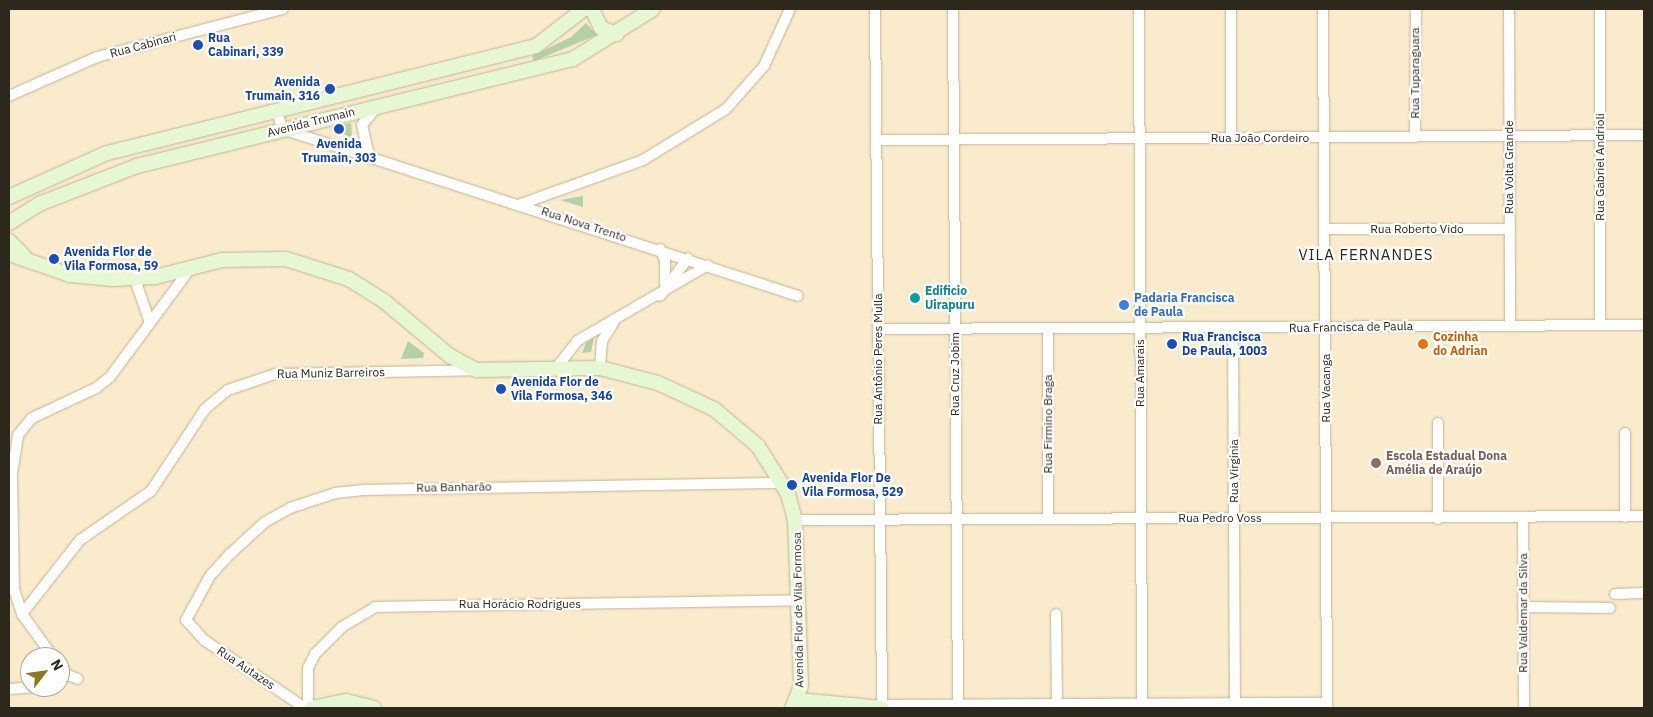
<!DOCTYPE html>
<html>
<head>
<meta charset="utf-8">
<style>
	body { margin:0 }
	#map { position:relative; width:1653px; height:717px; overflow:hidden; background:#f9ebcc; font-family:"IBM Plex Sans",sans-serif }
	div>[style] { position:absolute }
	.green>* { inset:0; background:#b3d0a9 }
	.roads { filter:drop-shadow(0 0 1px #c1b495) drop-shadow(0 0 1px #c1b495) }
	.street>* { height:10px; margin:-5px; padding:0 5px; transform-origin:5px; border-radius:5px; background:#fff }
	.secondary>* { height:14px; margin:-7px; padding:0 7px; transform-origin:7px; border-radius:7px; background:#e6f7d4 }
	.dots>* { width:14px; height:14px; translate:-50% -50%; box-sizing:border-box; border:2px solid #fff; border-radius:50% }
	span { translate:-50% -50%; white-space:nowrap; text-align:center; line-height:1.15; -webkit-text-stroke:4.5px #fff; paint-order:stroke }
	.transit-label { font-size:12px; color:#164399; font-weight:700 }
	.left { translate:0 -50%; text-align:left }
	.right { translate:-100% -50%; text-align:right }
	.street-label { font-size:12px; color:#2d281c }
	.culture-label { font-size:12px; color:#0d838f; font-weight:700 }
	.shop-label { font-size:12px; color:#366cbe; font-weight:700 }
	.food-label { font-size:12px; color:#c56008; font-weight:700 }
	.education-label { font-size:12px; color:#785e54; font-weight:700 }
	.quarter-label { font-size:15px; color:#2d281c; letter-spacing:1px }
	.frame { position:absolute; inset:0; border:10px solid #2d281c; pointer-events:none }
	.north { position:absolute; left:20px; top:647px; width:50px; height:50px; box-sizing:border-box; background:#fff; border:1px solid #aba9a4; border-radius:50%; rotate:60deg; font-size:14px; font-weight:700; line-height:20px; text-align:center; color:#2d281c }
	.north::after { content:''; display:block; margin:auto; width:18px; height:22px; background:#8a791e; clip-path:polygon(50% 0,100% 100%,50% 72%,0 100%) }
</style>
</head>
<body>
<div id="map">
	<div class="green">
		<i style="clip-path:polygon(586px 23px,597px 35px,534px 61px,532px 56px,571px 37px)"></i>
		<i style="clip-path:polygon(351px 123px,352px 138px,331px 128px)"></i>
		<i style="clip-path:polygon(583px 196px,583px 207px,560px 200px)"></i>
		<i style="clip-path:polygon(594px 337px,591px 352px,582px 353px,586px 343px)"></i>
		<i style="clip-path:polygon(408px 341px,424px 353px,423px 358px,401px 359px)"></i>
	</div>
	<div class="roads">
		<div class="street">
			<i style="left:875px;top:9px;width:696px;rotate:89.42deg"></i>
			<i style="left:882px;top:705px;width:445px;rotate:-0.3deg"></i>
			<i style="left:953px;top:9px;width:699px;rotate:89.59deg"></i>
			<i style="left:1139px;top:9px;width:699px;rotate:89.75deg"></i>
			<i style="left:1231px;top:9px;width:129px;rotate:90deg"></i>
			<i style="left:1323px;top:9px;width:698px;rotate:89.67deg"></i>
			<i style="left:1509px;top:9px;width:317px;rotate:89.8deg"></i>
			<i style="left:1600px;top:9px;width:316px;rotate:90deg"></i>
			<i style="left:9px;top:96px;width:96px;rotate:-23.9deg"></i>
			<i style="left:97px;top:57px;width:192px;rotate:-14.5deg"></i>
			<i style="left:277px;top:111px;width:19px;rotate:74deg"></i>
			<i style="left:282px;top:129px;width:542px;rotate:17.93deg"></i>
			<i style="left:1415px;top:137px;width:128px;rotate:-89.6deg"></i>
			<i style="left:876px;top:140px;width:768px;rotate:-0.37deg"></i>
			<i style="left:369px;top:155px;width:31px;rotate:-103deg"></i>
			<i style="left:362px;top:125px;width:22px;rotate:-51deg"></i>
			<i style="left:521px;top:204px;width:130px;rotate:-19.8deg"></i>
			<i style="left:643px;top:160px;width:97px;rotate:-31.6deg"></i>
			<i style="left:726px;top:109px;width:57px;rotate:-48.5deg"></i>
			<i style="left:764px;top:66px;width:63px;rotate:-65.5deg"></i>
			<i style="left:1325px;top:229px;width:185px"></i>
			<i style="left:660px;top:249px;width:12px;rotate:66deg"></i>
			<i style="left:665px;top:260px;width:24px;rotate:90deg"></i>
			<i style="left:135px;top:279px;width:46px;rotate:71.2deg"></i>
			<i style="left:660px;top:296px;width:47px;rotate:-53.6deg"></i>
			<i style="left:1233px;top:328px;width:376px;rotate:89.7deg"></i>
			<i style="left:878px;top:329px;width:766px;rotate:-0.3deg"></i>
			<i style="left:1048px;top:329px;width:190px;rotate:90deg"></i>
			<i style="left:557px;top:367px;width:33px;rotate:-52deg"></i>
			<i style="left:577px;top:341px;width:151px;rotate:-30.1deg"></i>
			<i style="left:600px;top:368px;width:27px;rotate:-86deg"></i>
			<i style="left:602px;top:341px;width:22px;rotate:-58deg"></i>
			<i style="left:1625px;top:517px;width:84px;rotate:-90deg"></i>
			<i style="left:1523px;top:518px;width:190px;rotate:89.7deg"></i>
			<i style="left:1438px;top:519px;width:96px;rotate:-90deg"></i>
			<i style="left:795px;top:520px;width:849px;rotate:-0.27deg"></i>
			<i style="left:1615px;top:594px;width:29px;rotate:-2deg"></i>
			<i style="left:1523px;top:607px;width:87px;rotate:0.7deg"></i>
			<i style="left:22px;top:614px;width:94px;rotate:-51.9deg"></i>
			<i style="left:80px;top:540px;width:86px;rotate:-34.6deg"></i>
			<i style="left:151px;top:491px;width:98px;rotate:-56.6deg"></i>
			<i style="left:205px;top:409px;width:30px;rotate:-40deg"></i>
			<i style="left:228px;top:390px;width:50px;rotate:-18.8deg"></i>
			<i style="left:275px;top:374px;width:200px;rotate:-1.1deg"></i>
			<i style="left:1056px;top:614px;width:91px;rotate:89.4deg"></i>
			<i style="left:53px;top:657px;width:53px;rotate:-125.8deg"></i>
			<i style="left:22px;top:614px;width:25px;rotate:-108deg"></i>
			<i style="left:14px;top:590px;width:116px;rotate:-91deg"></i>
			<i style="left:12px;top:474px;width:39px;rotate:-81deg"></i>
			<i style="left:18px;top:435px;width:22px;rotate:-51deg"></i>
			<i style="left:32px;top:418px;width:71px;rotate:-25.1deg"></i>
			<i style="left:96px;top:388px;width:18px;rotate:-38deg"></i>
			<i style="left:110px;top:377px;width:134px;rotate:-53.5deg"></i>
			<i style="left:60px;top:672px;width:19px;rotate:21deg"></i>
			<i style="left:9px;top:689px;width:28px;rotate:-4deg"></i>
			<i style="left:305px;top:708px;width:122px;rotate:-146deg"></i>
			<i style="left:204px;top:640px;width:27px;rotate:-132deg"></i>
			<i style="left:186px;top:620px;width:50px;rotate:-61.4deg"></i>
			<i style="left:210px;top:576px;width:30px;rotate:-48deg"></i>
			<i style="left:230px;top:554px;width:47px;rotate:-42.4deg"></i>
			<i style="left:265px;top:522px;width:29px;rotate:-29deg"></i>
			<i style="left:290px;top:508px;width:47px;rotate:-18.4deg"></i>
			<i style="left:335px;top:493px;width:31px;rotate:-6deg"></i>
			<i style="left:366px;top:490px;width:415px;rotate:-1deg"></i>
			<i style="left:308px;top:708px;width:40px;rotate:-90deg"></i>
			<i style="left:308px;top:668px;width:16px;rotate:-63deg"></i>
			<i style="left:315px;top:654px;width:38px;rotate:-45deg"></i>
			<i style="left:342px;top:627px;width:39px;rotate:-31deg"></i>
			<i style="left:375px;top:607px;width:424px;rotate:-0.9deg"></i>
		</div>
		<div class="secondary">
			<i style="left:592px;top:9px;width:21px;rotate:65deg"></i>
			<i style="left:601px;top:28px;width:17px;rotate:21deg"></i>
			<i style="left:9px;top:197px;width:107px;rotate:-24.2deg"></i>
			<i style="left:107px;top:153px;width:442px;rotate:-14deg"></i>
			<i style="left:536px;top:46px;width:61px;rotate:-37.6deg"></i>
			<i style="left:9px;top:223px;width:36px;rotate:-32deg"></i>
			<i style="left:39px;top:204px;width:105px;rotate:-21.2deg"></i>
			<i style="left:137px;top:166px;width:449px;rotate:-13.8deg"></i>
			<i style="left:573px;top:59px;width:94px;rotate:-32deg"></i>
			<i style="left:9px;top:241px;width:21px;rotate:45deg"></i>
			<i style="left:9px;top:254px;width:65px;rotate:19deg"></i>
			<i style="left:70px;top:275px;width:43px;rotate:5.3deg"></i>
			<i style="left:113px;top:279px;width:42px;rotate:-2.7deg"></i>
			<i style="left:155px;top:277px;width:69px;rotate:-14.2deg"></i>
			<i style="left:222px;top:260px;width:64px;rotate:-0.9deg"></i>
			<i style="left:286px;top:259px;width:66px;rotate:17.6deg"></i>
			<i style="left:349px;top:279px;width:41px;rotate:32.2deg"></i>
			<i style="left:384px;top:301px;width:86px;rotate:39.8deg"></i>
			<i style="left:450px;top:356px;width:30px;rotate:28deg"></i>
			<i style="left:476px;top:370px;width:124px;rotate:-0.9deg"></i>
			<i style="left:600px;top:368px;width:60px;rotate:14.5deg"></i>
			<i style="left:658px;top:383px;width:62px;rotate:24.9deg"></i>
			<i style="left:714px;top:409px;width:57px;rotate:40.1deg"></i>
			<i style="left:758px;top:446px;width:57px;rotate:58deg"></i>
			<i style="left:788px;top:494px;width:27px;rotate:75deg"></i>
			<i style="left:795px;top:520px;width:166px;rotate:87.9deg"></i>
			<i style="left:801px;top:686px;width:24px;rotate:112deg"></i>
			<i style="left:798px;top:700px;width:84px;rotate:5.4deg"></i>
			<i style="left:312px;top:708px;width:35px;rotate:-12deg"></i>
			<i style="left:346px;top:701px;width:29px;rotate:14deg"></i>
		</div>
	</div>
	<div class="dots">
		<i style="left:198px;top:45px;background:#1a4fb4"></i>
		<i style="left:330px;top:89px;background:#1a4fb4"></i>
		<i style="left:339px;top:129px;background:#1a4fb4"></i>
		<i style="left:54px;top:259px;background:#1a4fb4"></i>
		<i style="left:915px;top:298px;background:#0f9aa8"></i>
		<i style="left:1124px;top:305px;background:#3f7fe0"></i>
		<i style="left:1172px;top:344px;background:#1a4fb4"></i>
		<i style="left:1423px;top:344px;background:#e8710a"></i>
		<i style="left:501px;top:389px;background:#1a4fb4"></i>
		<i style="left:1376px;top:463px;background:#8d6e63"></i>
		<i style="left:792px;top:485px;background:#1a4fb4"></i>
	</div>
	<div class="transit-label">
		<span class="left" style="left:208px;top:45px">Rua<br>Cabinari, 339</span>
		<span class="right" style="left:320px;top:89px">Avenida<br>Trumain, 316</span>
		<span style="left:339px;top:151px">Avenida<br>Trumain, 303</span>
		<span class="left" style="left:64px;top:259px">Avenida Flor de<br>Vila Formosa, 59</span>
		<span class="left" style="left:1182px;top:344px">Rua Francisca<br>De Paula, 1003</span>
		<span class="left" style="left:511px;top:389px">Avenida Flor de<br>Vila Formosa, 346</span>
		<span class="left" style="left:802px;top:485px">Avenida Flor De<br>Vila Formosa, 529</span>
	</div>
	<div class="street-label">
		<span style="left:143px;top:45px;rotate:-15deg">Rua Cabinari</span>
		<span style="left:1415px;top:73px;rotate:-90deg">Rua Tuparaguara</span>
		<span style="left:311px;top:122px;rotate:-14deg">Avenida Trumain</span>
		<span style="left:1260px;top:138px">Rua João Cordeiro</span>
		<span style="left:1509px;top:167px;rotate:-90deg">Rua Volta Grande</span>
		<span style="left:1600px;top:167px;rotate:-90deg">Rua Gabriel Andrioli</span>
		<span style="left:584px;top:224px;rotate:18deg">Rua Nova Trento</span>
		<span style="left:1417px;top:229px">Rua Roberto Vido</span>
		<span style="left:1351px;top:327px;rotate:-1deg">Rua Francisca de Paula</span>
		<span style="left:878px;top:359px;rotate:-90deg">Rua Antônio Peres Mulla</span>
		<span style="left:331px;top:373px;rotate:-1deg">Rua Muniz Barreiros</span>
		<span style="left:1140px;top:373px;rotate:-90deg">Rua Amarais</span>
		<span style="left:955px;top:374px;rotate:-90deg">Rua Cruz Jobim</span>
		<span style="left:1326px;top:388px;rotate:-90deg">Rua Vacanga</span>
		<span style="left:1048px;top:424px;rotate:-90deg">Rua Firmino Braga</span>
		<span style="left:1234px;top:471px;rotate:-90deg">Rua Virgínia</span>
		<span style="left:454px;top:487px;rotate:-1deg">Rua Banharão</span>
		<span style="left:1220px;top:518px">Rua Pedro Voss</span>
		<span style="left:520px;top:604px">Rua Horácio Rodrigues</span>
		<span style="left:798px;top:610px;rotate:-91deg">Avenida Flor de Vila Formosa</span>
		<span style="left:1523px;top:613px;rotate:-90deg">Rua Valdemar da Silva</span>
		<span style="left:246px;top:668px;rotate:34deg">Rua Autazes</span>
	</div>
	<div class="culture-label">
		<span class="left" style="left:925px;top:298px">Edificio<br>Uirapuru</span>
	</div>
	<div class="shop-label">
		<span class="left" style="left:1134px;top:305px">Padaria Francisca<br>de Paula</span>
	</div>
	<div class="food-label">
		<span class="left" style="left:1433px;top:344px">Cozinha<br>do Adrian</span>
	</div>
	<div class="education-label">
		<span class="left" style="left:1386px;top:463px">Escola Estadual Dona<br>Amélia de Araújo</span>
	</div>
	<div class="quarter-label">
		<span style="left:1366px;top:255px">VILA FERNANDES</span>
	</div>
	<div class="frame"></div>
	<div class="north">N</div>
</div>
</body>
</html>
